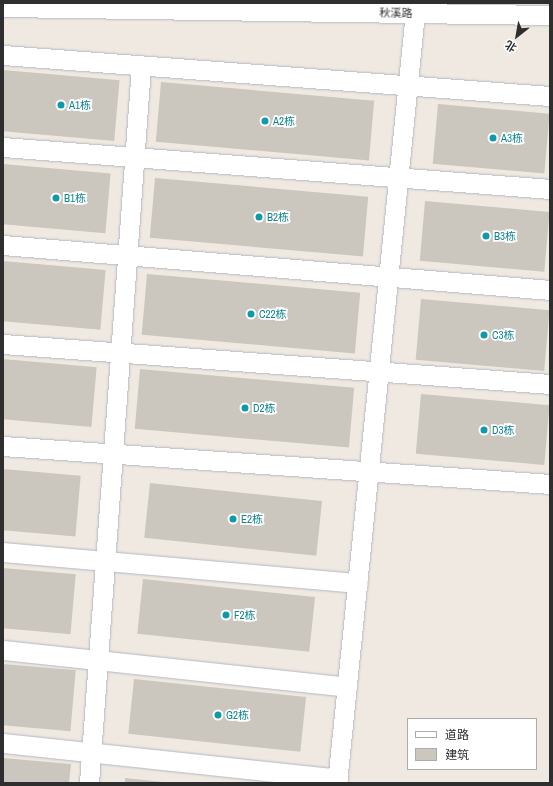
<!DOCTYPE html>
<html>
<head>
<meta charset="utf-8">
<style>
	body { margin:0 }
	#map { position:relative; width:553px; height:786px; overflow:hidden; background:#efe9e1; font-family:"Archivo Narrow","Noto Sans SC",sans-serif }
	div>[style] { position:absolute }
	.building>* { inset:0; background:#cbc7bf; transform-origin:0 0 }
	.roads { filter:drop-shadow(0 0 1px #b4b7c1) drop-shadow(0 0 1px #b4b7c1) }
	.minor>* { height:19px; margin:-9.5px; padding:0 9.5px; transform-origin:9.5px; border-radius:9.5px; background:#fff }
	.dots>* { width:11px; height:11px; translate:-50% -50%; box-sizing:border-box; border:2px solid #fff; border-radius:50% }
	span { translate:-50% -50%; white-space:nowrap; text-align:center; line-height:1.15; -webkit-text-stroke:3.5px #fff; paint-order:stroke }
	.street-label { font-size:11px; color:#2e2e2e }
	.culture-label { font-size:11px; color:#0d838f }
	.left { translate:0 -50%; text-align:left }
	.frame { position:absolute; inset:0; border:4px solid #2e2e2e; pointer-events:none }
	.legend { position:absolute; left:407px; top:718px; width:130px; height:52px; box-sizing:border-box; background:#fff; border:1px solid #ababab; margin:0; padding:5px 7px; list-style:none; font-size:12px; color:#2e2e2e }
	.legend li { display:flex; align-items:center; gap:8px; height:20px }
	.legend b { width:20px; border:1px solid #ababab }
	.north { position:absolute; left:497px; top:16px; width:40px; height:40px; -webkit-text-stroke:3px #fff; paint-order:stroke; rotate:211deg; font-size:11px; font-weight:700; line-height:16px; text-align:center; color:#2e2e2e }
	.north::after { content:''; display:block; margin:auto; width:14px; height:18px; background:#2e2e2e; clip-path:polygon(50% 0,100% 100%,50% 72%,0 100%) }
</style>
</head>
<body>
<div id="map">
	<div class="building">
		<i style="left:3px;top:70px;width:117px;height:61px;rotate:5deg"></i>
		<i style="left:161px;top:82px;width:214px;height:60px;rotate:5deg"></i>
		<i style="left:438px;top:104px;width:112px;height:60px;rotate:5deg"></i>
		<i style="left:3px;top:164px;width:108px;height:60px;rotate:5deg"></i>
		<i style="left:155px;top:178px;width:214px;height:60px;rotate:5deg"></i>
		<i style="left:425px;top:201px;width:125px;height:60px;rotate:5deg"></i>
		<i style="left:3px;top:261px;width:103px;height:60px;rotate:5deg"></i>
		<i style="left:147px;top:274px;width:214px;height:61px;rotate:5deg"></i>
		<i style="left:421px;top:299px;width:129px;height:61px;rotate:5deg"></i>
		<i style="left:3px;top:359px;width:94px;height:60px;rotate:5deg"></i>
		<i style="left:140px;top:369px;width:215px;height:60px;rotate:5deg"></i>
		<i style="left:421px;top:394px;width:129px;height:60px;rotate:5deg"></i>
		<i style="left:3px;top:469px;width:78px;height:61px;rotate:5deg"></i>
		<i style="left:150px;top:483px;width:173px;height:55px;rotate:6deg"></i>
		<i style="left:3px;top:568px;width:73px;height:60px;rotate:5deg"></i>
		<i style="left:143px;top:579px;width:173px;height:55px;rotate:6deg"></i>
		<i style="left:3px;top:664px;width:73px;height:61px;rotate:5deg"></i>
		<i style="left:134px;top:679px;width:173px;height:55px;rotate:6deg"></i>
		<i style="clip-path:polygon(3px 758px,71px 764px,69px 783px,3px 783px)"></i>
		<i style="clip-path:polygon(125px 778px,163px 782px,163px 783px,125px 783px)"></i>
	</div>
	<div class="roads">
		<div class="minor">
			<i style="left:3px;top:7px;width:547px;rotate:0.84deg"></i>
			<i style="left:3px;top:55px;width:549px;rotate:4.29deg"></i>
			<i style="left:3px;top:147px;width:549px;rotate:4.39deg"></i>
			<i style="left:3px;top:245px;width:549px;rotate:4.7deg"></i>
			<i style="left:3px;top:344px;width:548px;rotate:4.18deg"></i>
			<i style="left:3px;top:446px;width:548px;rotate:3.97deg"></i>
			<i style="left:3px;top:552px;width:356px;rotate:5deg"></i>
			<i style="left:3px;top:650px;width:346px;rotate:6.1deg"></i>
			<i style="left:3px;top:743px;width:337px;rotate:6.1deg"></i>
			<i style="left:89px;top:783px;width:719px;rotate:-85.85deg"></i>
			<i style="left:337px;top:783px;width:784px;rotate:-84.22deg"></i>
		</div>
	</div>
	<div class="dots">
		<i style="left:61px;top:105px;background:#0f9aa8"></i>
		<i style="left:265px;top:121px;background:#0f9aa8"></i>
		<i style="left:493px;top:138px;background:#0f9aa8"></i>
		<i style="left:56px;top:198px;background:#0f9aa8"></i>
		<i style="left:259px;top:217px;background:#0f9aa8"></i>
		<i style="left:486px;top:236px;background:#0f9aa8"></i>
		<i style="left:251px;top:314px;background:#0f9aa8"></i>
		<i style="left:484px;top:335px;background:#0f9aa8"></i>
		<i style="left:245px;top:408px;background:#0f9aa8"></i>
		<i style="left:484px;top:430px;background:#0f9aa8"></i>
		<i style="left:233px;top:519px;background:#0f9aa8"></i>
		<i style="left:226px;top:615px;background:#0f9aa8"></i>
		<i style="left:218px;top:715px;background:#0f9aa8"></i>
	</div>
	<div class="street-label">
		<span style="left:396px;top:13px;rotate:1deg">秋溪路</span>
	</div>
	<div class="culture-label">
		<span class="left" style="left:69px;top:105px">A1栋</span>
		<span class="left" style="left:273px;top:121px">A2栋</span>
		<span class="left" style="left:501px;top:138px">A3栋</span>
		<span class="left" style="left:64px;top:198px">B1栋</span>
		<span class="left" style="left:267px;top:217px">B2栋</span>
		<span class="left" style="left:494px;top:236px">B3栋</span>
		<span class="left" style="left:259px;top:314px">C22栋</span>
		<span class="left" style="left:492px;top:335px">C3栋</span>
		<span class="left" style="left:253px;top:408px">D2栋</span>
		<span class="left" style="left:492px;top:430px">D3栋</span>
		<span class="left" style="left:241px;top:519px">E2栋</span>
		<span class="left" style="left:234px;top:615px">F2栋</span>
		<span class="left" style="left:226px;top:715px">G2栋</span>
	</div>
	<div class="frame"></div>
	<ul class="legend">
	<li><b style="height:5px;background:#fff"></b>道路</li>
	<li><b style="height:11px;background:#cbc7bf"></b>建筑</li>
	</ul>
	<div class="north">北</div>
</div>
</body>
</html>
